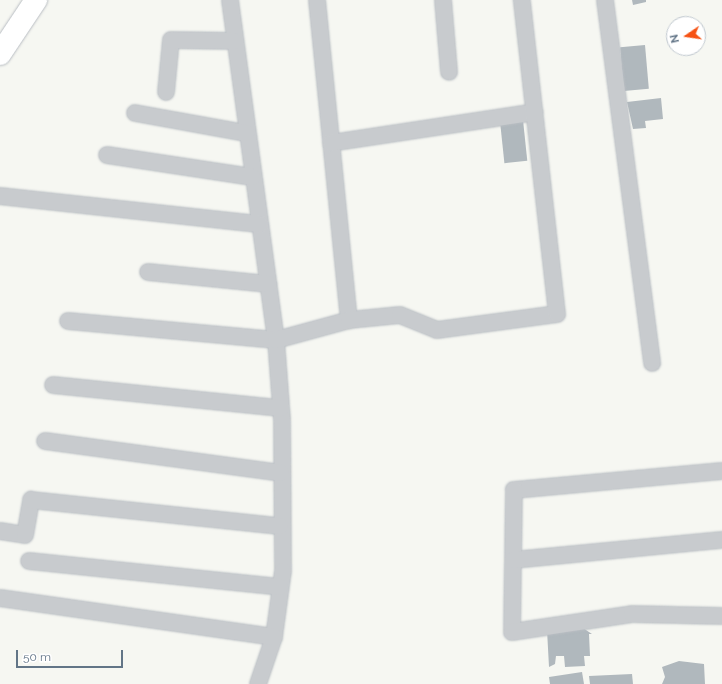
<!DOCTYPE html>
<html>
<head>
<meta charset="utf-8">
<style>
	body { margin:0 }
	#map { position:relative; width:722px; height:684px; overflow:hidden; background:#f6f7f2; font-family:Raleway,sans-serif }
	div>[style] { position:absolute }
	.building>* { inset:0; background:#b0b8bd; transform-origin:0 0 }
	.roads { filter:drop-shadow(0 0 1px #b9bec3) drop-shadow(0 0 1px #b9bec3) }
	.minor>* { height:16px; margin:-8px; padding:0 8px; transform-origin:8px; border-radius:8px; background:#c8cbce }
	.secondary>* { height:22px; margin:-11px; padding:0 11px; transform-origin:11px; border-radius:11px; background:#fff }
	span { translate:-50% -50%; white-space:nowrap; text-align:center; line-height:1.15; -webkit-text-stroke:4px #fff; paint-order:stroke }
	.north { position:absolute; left:666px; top:16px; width:40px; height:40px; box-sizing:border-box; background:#fff; border:1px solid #c0c8cf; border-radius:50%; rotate:257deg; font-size:11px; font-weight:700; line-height:16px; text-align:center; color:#627587 }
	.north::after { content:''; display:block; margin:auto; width:14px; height:18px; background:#f65213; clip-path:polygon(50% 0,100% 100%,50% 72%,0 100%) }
	.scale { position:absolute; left:16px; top:650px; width:107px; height:18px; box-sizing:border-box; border:2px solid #627587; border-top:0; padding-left:5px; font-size:12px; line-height:14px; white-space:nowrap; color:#627587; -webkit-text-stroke:3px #fff; paint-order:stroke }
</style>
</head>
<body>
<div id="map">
	<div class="building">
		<i style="clip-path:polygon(632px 0,646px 0,646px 2px,633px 5px)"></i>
		<i style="left:645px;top:45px;width:44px;height:25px;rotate:85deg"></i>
		<i style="clip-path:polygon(661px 98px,663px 119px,645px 121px,646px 128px,633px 129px,627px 102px)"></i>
		<i style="left:523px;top:120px;width:41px;height:23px;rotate:84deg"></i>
		<i style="clip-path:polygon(583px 628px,592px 634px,589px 634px,590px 656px,584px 656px,585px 666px,565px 667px,564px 656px,556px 656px,555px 664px,549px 667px,547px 630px)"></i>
		<i style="clip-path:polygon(679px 661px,704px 664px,705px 684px,662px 684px,665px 677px,662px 667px)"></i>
		<i style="clip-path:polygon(582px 672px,584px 684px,550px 684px,549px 677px)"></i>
		<i style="clip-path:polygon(632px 674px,633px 684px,590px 684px,589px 676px)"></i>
	</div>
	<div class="roads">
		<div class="minor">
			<i style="left:230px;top:0;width:343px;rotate:82.3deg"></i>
			<i style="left:276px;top:340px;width:79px;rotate:85.7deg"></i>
			<i style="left:282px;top:419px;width:152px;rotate:89.6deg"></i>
			<i style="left:283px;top:571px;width:67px;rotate:97.8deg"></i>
			<i style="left:274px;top:637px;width:50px;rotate:108.8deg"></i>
			<i style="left:317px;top:0;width:322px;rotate:84.3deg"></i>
			<i style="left:443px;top:0;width:72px;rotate:85.2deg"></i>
			<i style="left:605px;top:0;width:366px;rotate:82.6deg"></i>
			<i style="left:166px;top:92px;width:52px;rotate:-84.5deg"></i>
			<i style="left:171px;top:40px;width:63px;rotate:0.9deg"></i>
			<i style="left:135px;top:113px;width:113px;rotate:10.2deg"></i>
			<i style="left:331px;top:143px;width:206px;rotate:-8.6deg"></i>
			<i style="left:107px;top:155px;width:147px;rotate:8.6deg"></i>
			<i style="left:0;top:196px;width:261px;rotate:6.2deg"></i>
			<i style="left:148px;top:272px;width:121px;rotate:5.7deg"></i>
			<i style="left:68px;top:321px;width:209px;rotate:5.2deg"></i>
			<i style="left:276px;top:340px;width:76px;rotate:-15.3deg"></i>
			<i style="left:349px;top:320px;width:51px;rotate:-5.6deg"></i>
			<i style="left:400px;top:315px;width:40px;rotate:22deg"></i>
			<i style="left:437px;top:330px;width:121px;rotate:-7.6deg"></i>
			<i style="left:557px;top:314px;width:316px;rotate:-96.4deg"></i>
			<i style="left:53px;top:385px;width:229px;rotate:5.8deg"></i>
			<i style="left:45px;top:441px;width:238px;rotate:7.7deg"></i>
			<i style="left:722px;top:471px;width:209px;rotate:174.8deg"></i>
			<i style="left:514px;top:490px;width:142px;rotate:90.8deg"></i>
			<i style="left:512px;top:632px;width:121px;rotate:-8.5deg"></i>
			<i style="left:632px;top:614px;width:90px;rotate:1.3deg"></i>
			<i style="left:0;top:531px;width:25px;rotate:9deg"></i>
			<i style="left:25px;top:535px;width:36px;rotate:-80deg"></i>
			<i style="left:31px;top:500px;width:250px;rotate:6deg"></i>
			<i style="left:513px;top:560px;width:210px;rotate:-5.5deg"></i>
			<i style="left:29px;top:561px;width:252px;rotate:5.9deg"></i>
			<i style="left:0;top:598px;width:277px;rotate:8.1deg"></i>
		</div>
		<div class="secondary">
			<i style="left:0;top:54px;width:65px;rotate:-56.3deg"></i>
		</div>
	</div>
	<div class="north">N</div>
	<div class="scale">50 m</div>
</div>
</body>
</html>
